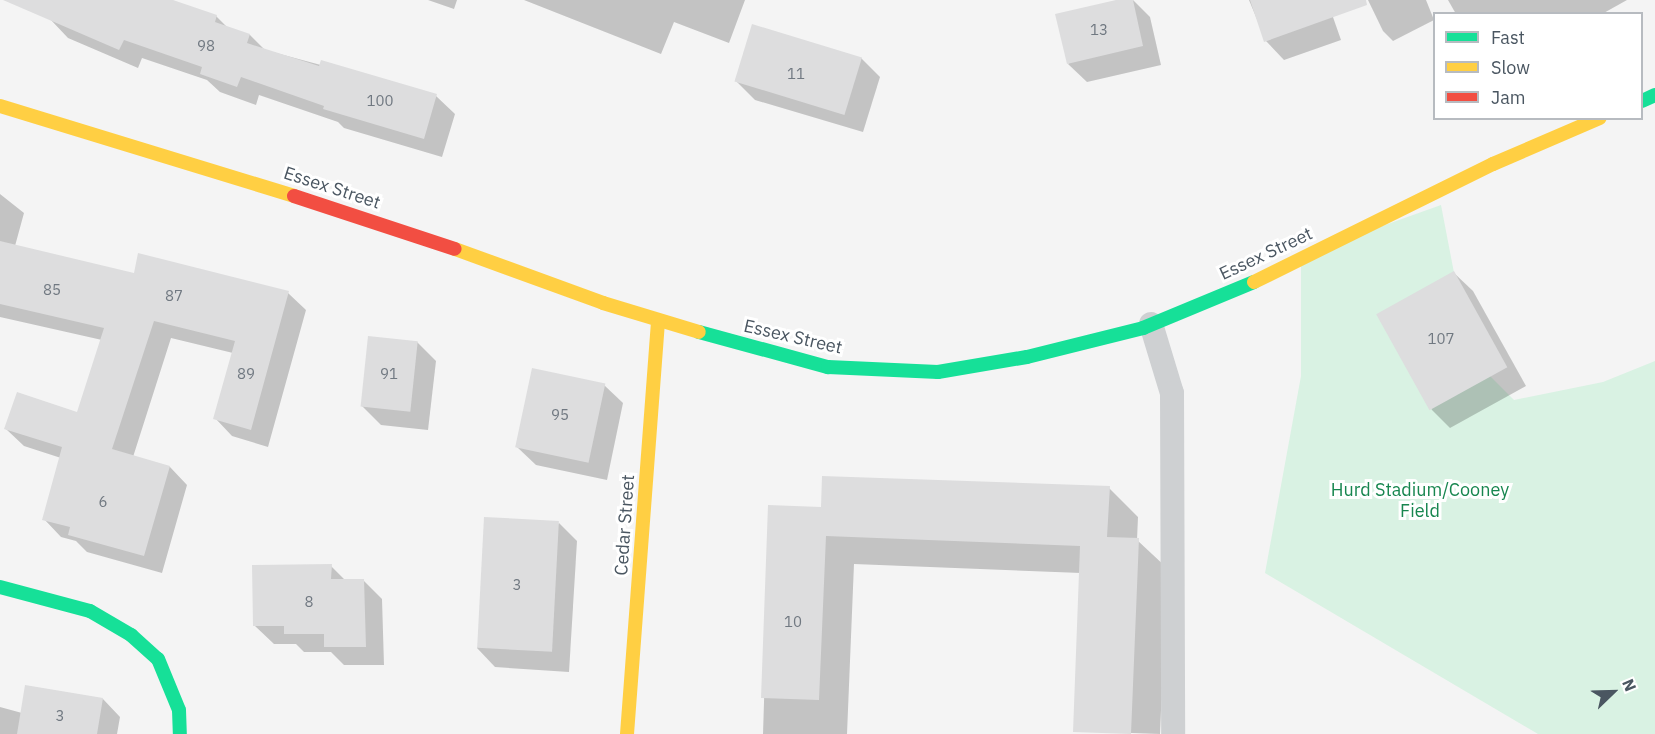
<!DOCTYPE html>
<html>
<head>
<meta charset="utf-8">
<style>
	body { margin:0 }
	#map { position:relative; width:1655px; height:734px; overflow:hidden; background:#f4f4f4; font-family:"IBM Plex Sans",sans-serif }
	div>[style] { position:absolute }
	.green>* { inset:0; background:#d9f2e3 }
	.shadow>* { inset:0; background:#0003 }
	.building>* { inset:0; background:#ddddde; transform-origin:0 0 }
	.lane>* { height:24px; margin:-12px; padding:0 12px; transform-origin:12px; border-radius:12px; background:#ced0d2 }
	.fast>* { height:14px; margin:-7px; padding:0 7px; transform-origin:7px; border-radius:7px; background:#16e098 }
	.slow>* { height:14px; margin:-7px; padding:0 7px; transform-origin:7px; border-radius:7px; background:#ffcf43 }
	.jam>* { height:14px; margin:-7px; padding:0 7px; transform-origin:7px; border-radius:7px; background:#f24e42 }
	span { translate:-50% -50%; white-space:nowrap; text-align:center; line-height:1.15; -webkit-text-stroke:6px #fff; paint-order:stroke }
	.number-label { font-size:15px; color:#707881 }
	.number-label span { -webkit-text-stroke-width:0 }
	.street-label { font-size:18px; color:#4a5661 }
	.park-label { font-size:18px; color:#17864f }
	.legend { position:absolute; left:1433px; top:12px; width:210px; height:108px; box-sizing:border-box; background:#fff; border:2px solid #b7bbc0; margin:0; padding:8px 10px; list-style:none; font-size:18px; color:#4a5661 }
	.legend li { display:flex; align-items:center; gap:12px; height:30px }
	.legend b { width:30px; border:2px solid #b7bbc0 }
	.north { position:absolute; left:1583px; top:662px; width:60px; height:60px; -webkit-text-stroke:4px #fff; paint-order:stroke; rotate:67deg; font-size:16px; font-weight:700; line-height:24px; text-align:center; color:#4a5661 }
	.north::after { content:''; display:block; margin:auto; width:21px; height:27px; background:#4a5661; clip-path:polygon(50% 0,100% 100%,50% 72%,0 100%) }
</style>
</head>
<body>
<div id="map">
	<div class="green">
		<i style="clip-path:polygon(1441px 205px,1470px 356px,1514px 400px,1603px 382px,1655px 361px,1655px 734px,1538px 734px,1265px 573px,1301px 376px,1301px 255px)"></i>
	</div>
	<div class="shadow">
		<i style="clip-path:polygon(58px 0,150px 0,216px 16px,228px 28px,250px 35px,265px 50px,436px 96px,455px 114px,442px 157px,344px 128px,338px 122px,259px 95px,256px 105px,220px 92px,207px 80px,142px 58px,138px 68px,68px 38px,50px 19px)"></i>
		<i style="clip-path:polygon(428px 0,457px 0,454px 9px)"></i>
		<i style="clip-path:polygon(524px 0,745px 0,729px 43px,674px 22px,661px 54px)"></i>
		<i style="clip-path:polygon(1122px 0,1133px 0,1150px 17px,1161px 65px,1087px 82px,1068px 64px)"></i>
		<i style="clip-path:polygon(1249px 0,1327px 0,1341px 40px,1284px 60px,1266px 41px)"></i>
		<i style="clip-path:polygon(1368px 0,1426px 0,1434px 20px,1393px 41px,1383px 31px)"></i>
		<i style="clip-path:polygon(1448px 0,1627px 0,1602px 14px,1456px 14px)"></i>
		<i style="clip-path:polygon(861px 58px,880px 77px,863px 132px,755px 100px,736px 81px)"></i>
		<i style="clip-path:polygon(0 194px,24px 213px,15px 246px,135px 275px,288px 293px,306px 310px,268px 447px,232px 436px,215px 418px,233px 353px,171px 338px,133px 457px,170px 467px,187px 485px,162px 573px,87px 552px,76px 541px,61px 537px,44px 519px,61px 458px,24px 446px,6px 429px,78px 414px,102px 340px,0 317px)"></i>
		<i style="clip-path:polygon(1454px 273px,1473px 291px,1526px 386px,1450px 428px,1432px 410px,1378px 315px)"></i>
		<i style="clip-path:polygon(417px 342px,436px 361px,428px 430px,381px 425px,362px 406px)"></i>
		<i style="clip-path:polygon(604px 385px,623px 403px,607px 480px,536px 465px,517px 447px)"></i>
		<i style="clip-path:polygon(1109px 488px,1138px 517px,1137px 540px,1167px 568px,1160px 734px,1075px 731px,1081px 573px,854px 564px,847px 734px,763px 734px,770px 507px,823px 508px)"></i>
		<i style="clip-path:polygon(559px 523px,577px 541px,569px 672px,495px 667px,477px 648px)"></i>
		<i style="clip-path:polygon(331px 566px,345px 580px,363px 580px,382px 599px,384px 665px,344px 665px,331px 652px,304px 652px,296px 644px,274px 644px,255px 626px)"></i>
		<i style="clip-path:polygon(103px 699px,120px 717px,117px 734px,0 734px,0 707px,22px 713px)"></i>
	</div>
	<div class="building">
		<i style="clip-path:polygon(3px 0,173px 0,217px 15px,215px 22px,250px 34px,247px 43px,319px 66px,321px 60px,437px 94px,424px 139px,323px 109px,324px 106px,241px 77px,237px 87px,200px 74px,202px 67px,124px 40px,119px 50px)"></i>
		<i style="clip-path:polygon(1116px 0,1133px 0,1143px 46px,1067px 64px,1055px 14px)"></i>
		<i style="clip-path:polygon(1250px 0,1366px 0,1367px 5px,1264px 42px)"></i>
		<i style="left:752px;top:24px;width:115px;height:60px;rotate:17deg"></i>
		<i style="clip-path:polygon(0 241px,134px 273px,138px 253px,289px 291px,251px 430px,213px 419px,235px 341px,154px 321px,112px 449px,170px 466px,144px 556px,68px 535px,70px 527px,42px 520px,62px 447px,4px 429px,17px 392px,77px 412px,104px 328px,0 304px)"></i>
		<i style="left:1454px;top:271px;width:110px;height:89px;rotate:61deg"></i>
		<i style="left:368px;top:336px;width:50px;height:71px;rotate:6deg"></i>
		<i style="left:532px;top:368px;width:75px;height:81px;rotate:12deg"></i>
		<i style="clip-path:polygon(822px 476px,1110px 486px,1107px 537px,1139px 538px,1131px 734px,1073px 732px,1080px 546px,826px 536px,819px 700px,761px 698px,768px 505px,821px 507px)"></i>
		<i style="left:484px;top:517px;width:75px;height:131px;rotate:3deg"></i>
		<i style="clip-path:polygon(332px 564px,331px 579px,364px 579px,366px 647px,324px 647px,324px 634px,284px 634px,284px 626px,253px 626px,252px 565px)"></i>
		<i style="clip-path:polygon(25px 685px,103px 698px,97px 734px,17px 734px)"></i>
	</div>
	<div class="lane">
		<i style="left:1151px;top:324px;width:72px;rotate:73.1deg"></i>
		<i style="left:1172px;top:393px;width:341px;rotate:89.8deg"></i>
	</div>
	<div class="fast">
		<i style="left:1642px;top:101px;width:14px;rotate:-25deg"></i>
		<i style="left:699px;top:332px;width:134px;rotate:15.2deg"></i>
		<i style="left:828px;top:367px;width:110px;rotate:2.6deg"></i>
		<i style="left:938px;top:372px;width:90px;rotate:-9.6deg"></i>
		<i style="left:1027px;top:357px;width:120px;rotate:-14deg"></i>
		<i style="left:1143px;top:328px;width:120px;rotate:-22.5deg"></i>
		<i style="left:0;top:587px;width:93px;rotate:14.9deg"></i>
		<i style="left:90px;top:611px;width:48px;rotate:30.3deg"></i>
		<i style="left:131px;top:635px;width:36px;rotate:42deg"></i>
		<i style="left:158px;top:659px;width:55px;rotate:67.6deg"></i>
		<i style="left:179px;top:710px;width:24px;rotate:88deg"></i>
	</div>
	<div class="slow">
		<i style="left:0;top:106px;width:307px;rotate:17deg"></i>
		<i style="left:455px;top:249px;width:158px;rotate:20deg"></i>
		<i style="left:603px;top:303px;width:100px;rotate:16.8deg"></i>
		<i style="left:1254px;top:282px;width:267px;rotate:-26.3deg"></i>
		<i style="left:1493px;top:164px;width:116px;rotate:-23.3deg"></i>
		<i style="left:627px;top:734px;width:415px;rotate:-85.7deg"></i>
	</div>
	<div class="jam">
		<i style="left:294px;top:196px;width:169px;rotate:18.2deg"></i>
	</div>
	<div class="number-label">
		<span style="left:1099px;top:30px">13</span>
		<span style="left:206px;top:46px">98</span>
		<span style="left:796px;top:74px">11</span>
		<span style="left:380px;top:101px">100</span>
		<span style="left:52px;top:290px">85</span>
		<span style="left:174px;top:296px">87</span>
		<span style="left:1441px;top:339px">107</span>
		<span style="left:246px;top:374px">89</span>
		<span style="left:389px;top:374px">91</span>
		<span style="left:560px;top:415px">95</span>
		<span style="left:103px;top:502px">6</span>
		<span style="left:517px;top:585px">3</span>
		<span style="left:309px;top:602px">8</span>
		<span style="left:793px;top:622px">10</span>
		<span style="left:60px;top:716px">3</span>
	</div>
	<div class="street-label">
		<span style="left:332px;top:188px;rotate:18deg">Essex Street</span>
		<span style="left:1266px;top:254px;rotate:-25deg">Essex Street</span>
		<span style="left:793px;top:337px;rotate:13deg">Essex Street</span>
		<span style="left:625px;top:525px;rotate:-86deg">Cedar Street</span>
	</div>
	<div class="park-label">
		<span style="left:1420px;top:501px">Hurd Stadium/Cooney<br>Field</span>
	</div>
	<ul class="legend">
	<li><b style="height:8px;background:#16e098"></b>Fast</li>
	<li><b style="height:8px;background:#ffcf43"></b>Slow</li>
	<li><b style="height:8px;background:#f24e42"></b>Jam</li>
	</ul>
	<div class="north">N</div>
</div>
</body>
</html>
